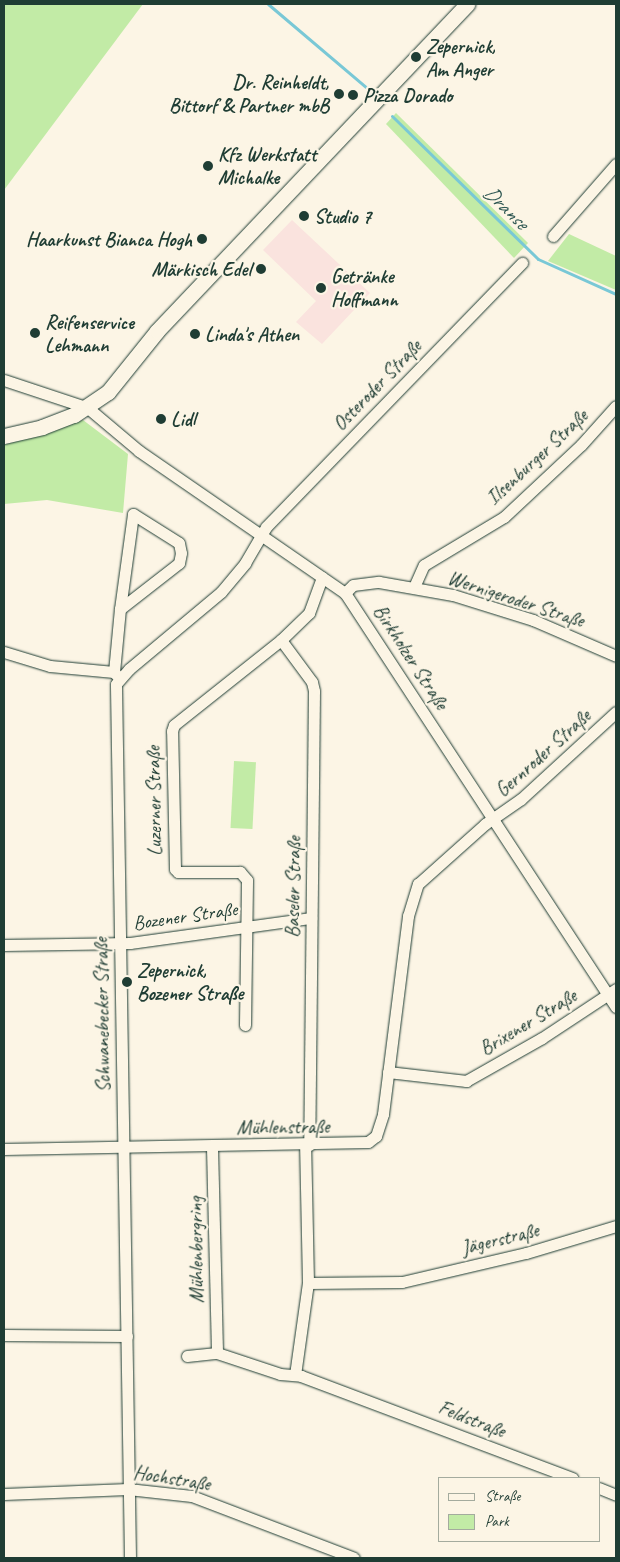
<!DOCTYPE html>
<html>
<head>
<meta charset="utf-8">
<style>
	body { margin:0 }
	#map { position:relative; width:620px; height:1562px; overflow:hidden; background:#fcf5e5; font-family:Caveat,sans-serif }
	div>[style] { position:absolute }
	.built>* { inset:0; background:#fae3de }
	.green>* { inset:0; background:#c2eba6; transform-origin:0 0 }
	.stream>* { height:3px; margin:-1.5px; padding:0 1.5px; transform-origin:1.5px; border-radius:1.5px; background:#79c8d6 }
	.roads { filter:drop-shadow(0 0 1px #1f3d34) drop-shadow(0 0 1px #1f3d34) }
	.minor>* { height:11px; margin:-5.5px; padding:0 5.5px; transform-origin:5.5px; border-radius:5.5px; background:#fcf5e5 }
	.major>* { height:15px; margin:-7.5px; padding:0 7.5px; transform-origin:7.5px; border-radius:7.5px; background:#fcf5e5 }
	.dots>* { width:14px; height:14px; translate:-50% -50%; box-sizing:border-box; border:2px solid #fcf5e5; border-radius:50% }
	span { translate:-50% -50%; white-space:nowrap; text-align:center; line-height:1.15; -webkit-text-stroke:4.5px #fcf5e5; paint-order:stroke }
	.poi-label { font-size:20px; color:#1f3d34; font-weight:700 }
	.left { translate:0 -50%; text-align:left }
	.right { translate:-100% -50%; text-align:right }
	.street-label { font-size:20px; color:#1f3d34 }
	.water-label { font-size:21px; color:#315954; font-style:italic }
	.frame { position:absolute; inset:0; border:5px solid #1f3d34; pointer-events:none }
	.legend { position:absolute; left:438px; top:1477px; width:162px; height:65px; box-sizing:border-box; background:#fcf5e5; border:1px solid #a4ab9e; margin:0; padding:6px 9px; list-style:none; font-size:15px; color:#1f3d34 }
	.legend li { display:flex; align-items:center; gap:10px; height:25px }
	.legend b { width:25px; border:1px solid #a4ab9e }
</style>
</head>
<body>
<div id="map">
	<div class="built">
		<i style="clip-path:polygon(292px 220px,370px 293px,322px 344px,296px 322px,316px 301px,263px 250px)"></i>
	</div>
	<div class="green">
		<i style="clip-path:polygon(4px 4px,143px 4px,4px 190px)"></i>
		<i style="clip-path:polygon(396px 113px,528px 243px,514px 258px,386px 124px)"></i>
		<i style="clip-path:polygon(569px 234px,616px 256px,616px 290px,548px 261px)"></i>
		<i style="clip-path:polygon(83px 420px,128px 454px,123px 513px,47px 500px,4px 504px,4px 445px)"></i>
		<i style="left:234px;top:761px;width:22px;height:67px;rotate:3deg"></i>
	</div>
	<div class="stream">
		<i style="left:268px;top:4px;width:128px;rotate:40.3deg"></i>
		<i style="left:392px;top:116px;width:204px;rotate:44.4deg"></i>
		<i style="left:538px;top:259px;width:85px;rotate:24.2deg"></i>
	</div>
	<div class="roads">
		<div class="minor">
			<i style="left:553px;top:236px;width:96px;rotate:-48.8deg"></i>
			<i style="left:4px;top:380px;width:89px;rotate:18.4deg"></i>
			<i style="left:88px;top:408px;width:67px;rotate:40.1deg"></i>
			<i style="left:139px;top:451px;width:250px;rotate:34.6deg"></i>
			<i style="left:345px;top:593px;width:495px;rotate:56.8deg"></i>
			<i style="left:414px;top:587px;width:24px;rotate:-66deg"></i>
			<i style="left:424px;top:565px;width:93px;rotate:-31deg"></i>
			<i style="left:504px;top:517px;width:105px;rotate:-43.1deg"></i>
			<i style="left:581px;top:445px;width:52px;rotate:-48.1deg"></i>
			<i style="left:345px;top:593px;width:11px;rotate:-45deg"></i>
			<i style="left:353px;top:585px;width:26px;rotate:-7deg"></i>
			<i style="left:379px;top:582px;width:75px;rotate:10deg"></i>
			<i style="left:453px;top:595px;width:84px;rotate:17.4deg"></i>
			<i style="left:533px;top:620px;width:90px;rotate:23.4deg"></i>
			<i style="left:281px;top:640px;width:52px;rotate:53.6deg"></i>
			<i style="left:312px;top:682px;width:9px;rotate:77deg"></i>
			<i style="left:314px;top:691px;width:454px;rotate:90.6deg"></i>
			<i style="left:4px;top:652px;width:48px;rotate:16.9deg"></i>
			<i style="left:50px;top:666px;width:64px;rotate:5.4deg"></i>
			<i style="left:119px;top:678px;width:8px;rotate:-130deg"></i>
			<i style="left:114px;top:672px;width:63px;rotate:-84.6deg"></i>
			<i style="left:120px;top:609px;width:96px;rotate:-82.2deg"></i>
			<i style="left:133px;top:514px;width:54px;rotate:32.2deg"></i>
			<i style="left:179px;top:543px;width:10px;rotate:79deg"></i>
			<i style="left:181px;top:553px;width:10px;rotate:101deg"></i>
			<i style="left:179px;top:563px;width:75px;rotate:142.1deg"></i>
			<i style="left:4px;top:945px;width:126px;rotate:-0.9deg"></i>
			<i style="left:130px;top:943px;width:183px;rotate:-7.9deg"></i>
			<i style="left:245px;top:1025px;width:145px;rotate:-89.2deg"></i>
			<i style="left:247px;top:880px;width:11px;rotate:-131deg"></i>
			<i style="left:240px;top:872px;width:62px;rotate:180deg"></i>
			<i style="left:178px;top:872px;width:4px;rotate:-135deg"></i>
			<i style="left:175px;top:869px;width:138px;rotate:-91.2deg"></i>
			<i style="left:172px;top:731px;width:6px;rotate:-72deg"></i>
			<i style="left:174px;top:725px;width:137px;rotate:-38.5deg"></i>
			<i style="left:281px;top:640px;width:39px;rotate:-44deg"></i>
			<i style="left:309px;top:613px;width:38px;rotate:-70deg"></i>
			<i style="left:388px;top:1072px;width:79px;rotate:6.6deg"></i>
			<i style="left:466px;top:1081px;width:87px;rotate:-29.5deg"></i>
			<i style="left:542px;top:1038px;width:89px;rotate:-33.5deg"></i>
			<i style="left:212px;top:1147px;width:206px;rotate:88.6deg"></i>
			<i style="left:4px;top:1149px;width:364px;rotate:-1.1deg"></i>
			<i style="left:368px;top:1142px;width:10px;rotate:-37deg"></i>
			<i style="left:376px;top:1136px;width:23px;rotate:-72deg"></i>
			<i style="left:383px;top:1114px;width:200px;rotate:-82.8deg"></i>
			<i style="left:408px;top:916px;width:34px;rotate:-73deg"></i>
			<i style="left:418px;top:884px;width:90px;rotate:-41.8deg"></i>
			<i style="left:485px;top:824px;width:44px;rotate:-34.8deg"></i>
			<i style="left:521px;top:799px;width:129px;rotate:-42.5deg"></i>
			<i style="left:308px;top:1283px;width:94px;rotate:-0.6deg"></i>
			<i style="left:402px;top:1282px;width:127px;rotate:-13.2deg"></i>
			<i style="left:526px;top:1253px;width:94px;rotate:-16.7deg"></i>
			<i style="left:4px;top:1335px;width:123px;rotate:0.5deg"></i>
			<i style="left:187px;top:1356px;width:30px;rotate:-6deg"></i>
			<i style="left:217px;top:1353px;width:66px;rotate:18.4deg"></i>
			<i style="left:280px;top:1374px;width:21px;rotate:5deg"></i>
			<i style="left:301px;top:1376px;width:290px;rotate:20.6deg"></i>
			<i style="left:295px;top:1375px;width:93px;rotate:-82deg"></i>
			<i style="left:308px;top:1283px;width:138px;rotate:-91.2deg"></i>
			<i style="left:599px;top:1488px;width:18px;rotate:22deg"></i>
			<i style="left:4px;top:1494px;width:124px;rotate:-2.3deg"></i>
			<i style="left:128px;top:1489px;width:64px;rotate:6.2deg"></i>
			<i style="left:192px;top:1496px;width:173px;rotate:20.9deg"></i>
			<i style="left:130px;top:1558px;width:874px;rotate:-90.92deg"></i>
			<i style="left:116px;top:684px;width:20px;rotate:-49deg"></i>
			<i style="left:129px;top:669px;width:120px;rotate:-39.9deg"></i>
			<i style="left:221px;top:592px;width:38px;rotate:-50deg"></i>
			<i style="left:245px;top:563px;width:42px;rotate:-59.7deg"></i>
			<i style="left:266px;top:527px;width:368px;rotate:-45.9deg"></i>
		</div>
		<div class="major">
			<i style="left:4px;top:436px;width:39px;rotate:-13deg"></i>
			<i style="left:42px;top:427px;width:34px;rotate:-21deg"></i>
			<i style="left:74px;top:415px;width:41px;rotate:-34.1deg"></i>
			<i style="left:108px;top:392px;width:78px;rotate:-51.2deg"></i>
			<i style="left:157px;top:331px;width:451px;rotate:-46.5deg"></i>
		</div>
	</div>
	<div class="dots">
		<i style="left:416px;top:57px;background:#1f3d34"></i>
		<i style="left:339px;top:94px;background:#1f3d34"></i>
		<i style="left:353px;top:95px;background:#1f3d34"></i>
		<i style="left:208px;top:166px;background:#1f3d34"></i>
		<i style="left:304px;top:216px;background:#1f3d34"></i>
		<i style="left:202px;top:239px;background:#1f3d34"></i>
		<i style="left:261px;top:269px;background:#1f3d34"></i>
		<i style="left:321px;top:288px;background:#1f3d34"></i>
		<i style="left:35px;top:333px;background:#1f3d34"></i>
		<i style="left:195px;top:334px;background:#1f3d34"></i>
		<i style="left:161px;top:419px;background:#1f3d34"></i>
		<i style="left:127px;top:982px;background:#1f3d34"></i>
	</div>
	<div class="poi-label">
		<span class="left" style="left:426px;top:58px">Zepernick,<br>Am Anger</span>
		<span class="right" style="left:329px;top:94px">Dr. Reinheldt,<br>Bittorf &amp; Partner mbB</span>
		<span class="left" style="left:363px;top:95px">Pizza Dorado</span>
		<span class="left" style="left:218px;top:166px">Kfz Werkstatt<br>Michalke</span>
		<span class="left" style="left:314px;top:216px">Studio 7</span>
		<span class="right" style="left:192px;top:239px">Haarkunst Bianca Hogh</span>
		<span class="right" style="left:251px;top:269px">Märkisch Edel</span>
		<span class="left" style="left:331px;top:288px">Getränke<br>Hoffmann</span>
		<span class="left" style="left:45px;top:334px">Reifenservice<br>Lehmann</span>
		<span class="left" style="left:205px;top:334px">Linda's Athen</span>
		<span class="left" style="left:171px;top:419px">Lidl</span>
		<span class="left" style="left:137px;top:982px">Zepernick,<br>Bozener Straße</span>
	</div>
	<div class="street-label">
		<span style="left:377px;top:385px;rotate:-46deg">Osteroder Straße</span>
		<span style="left:537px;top:457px;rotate:-43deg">Ilsenburger Straße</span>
		<span style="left:516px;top:599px;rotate:18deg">Wernigeroder Straße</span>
		<span style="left:411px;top:657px;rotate:57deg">Birkholzer Straße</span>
		<span style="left:543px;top:753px;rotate:-42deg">Gernroder Straße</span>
		<span style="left:154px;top:801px;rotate:-91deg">Luzerner Straße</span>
		<span style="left:293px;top:887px;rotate:-89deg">Baseler Straße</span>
		<span style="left:185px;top:916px;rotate:-8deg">Bozener Straße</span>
		<span style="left:102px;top:1015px;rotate:-91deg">Schwanebecker Straße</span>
		<span style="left:528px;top:1022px;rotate:-31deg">Brixener Straße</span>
		<span style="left:283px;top:1127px;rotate:-1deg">Mühlenstraße</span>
		<span style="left:500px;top:1239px;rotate:-14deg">Jägerstraße</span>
		<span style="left:196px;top:1250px;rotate:-91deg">Mühlenbergring</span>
		<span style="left:472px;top:1419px;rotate:21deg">Feldstraße</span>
		<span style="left:172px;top:1478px;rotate:9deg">Hochstraße</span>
	</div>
	<div class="water-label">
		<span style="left:506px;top:207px;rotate:44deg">Dranse</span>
	</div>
	<div class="frame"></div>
	<ul class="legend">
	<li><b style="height:6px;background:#fcf5e5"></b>Straße</li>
	<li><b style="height:14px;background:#c2eba6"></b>Park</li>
	</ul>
</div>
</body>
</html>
